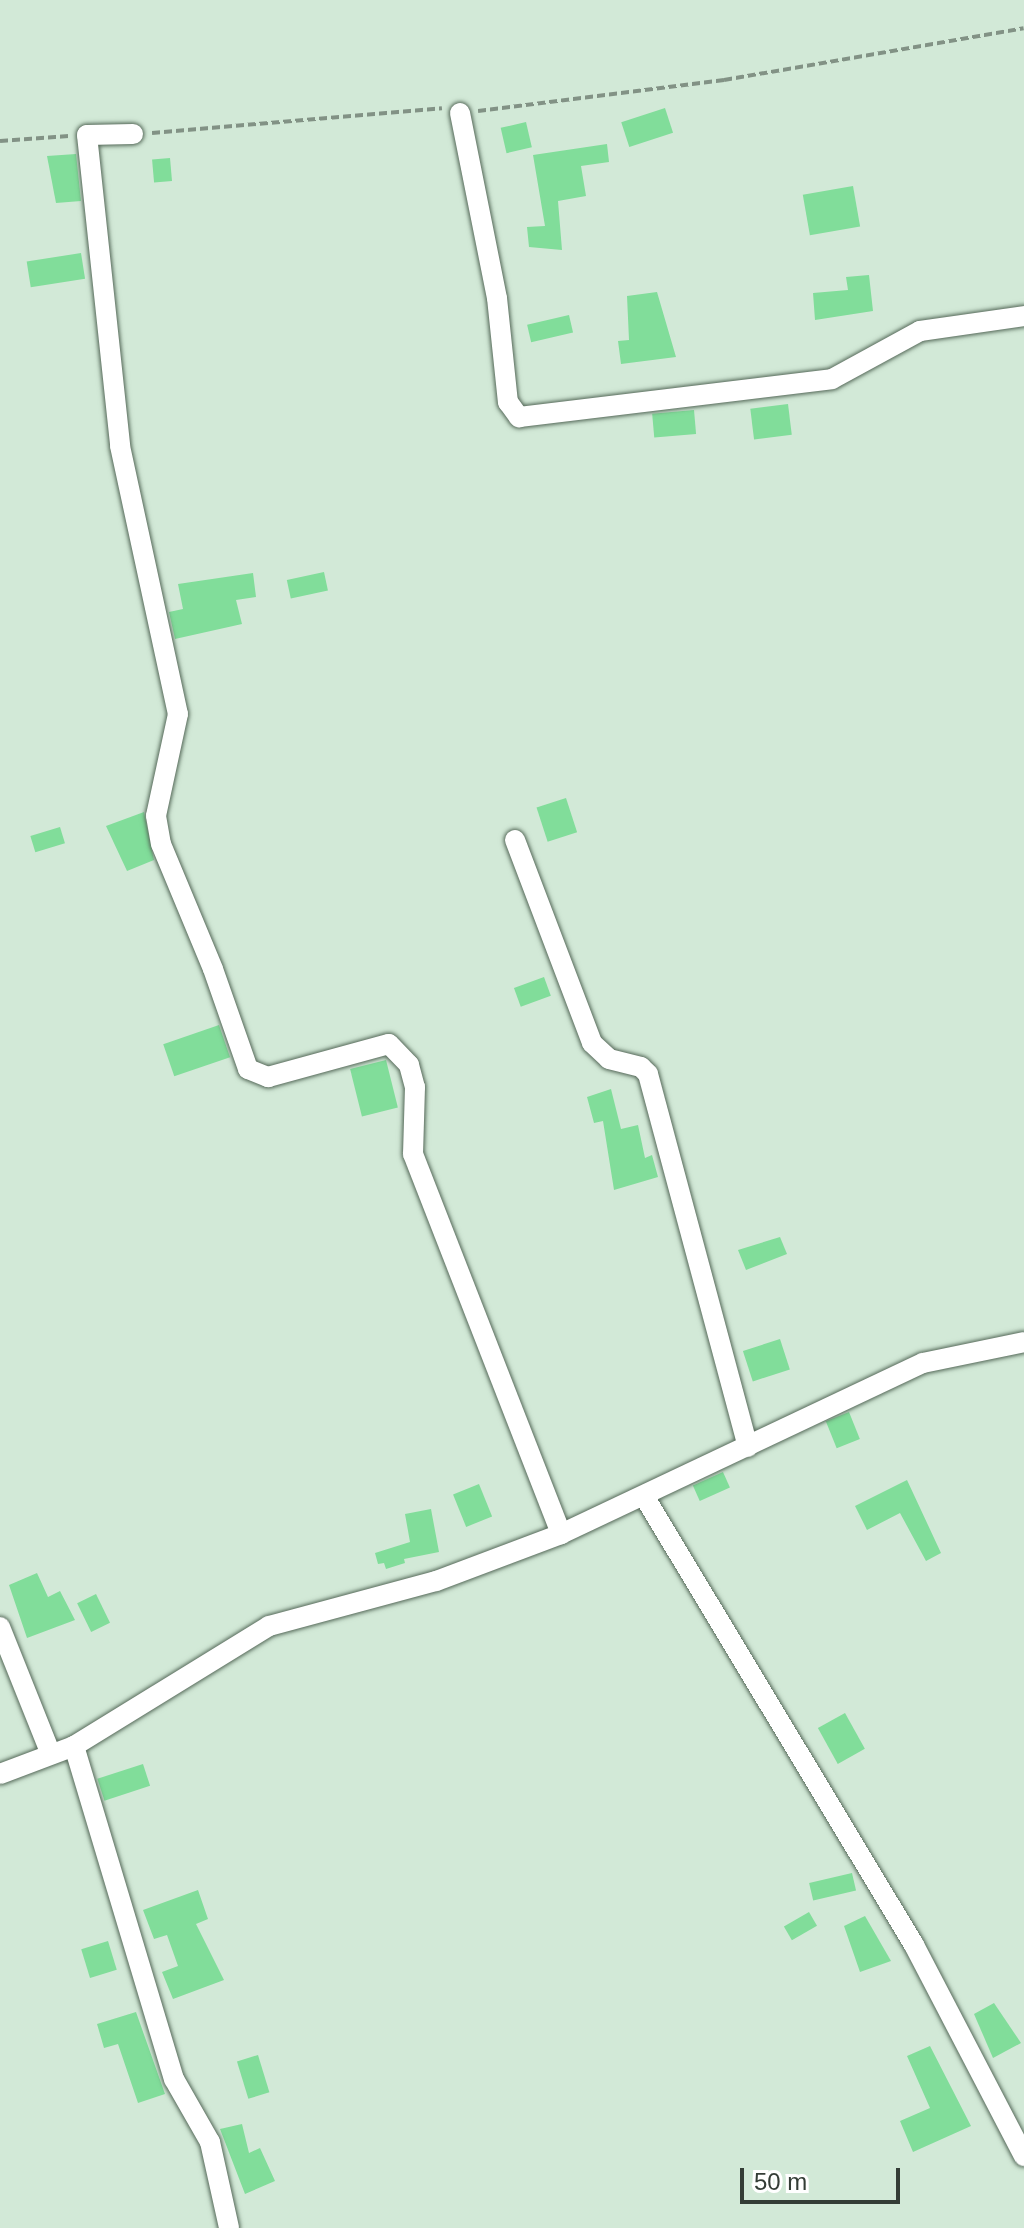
<!DOCTYPE html>
<html>
<head>
<meta charset="utf-8">
<style>
	body { margin:0 }
	#map { position:relative; width:1024px; height:2228px; overflow:hidden; background:#d2e9d7; font-family:Arial,sans-serif }
	div>[style] { position:absolute }
	.building>* { inset:0; background:#81dd9a; transform-origin:0 0 }
	.path>* { height:4px; margin-top:-2px; transform-origin:0; background:repeating-linear-gradient(90deg,#829285 0 8px,transparent 0 12px) }
	.roads { filter:drop-shadow(0 0 2px #556959) drop-shadow(0 0 2px #556959) }
	.minor>* { height:20px; margin:-10px; padding:0 10px; transform-origin:10px; border-radius:10px; background:#fff }
	span { translate:-50% -50%; white-space:nowrap; text-align:center; line-height:1.15; -webkit-text-stroke:8px #fff; paint-order:stroke }
	.scale { position:absolute; left:740px; top:2168px; width:160px; height:36px; box-sizing:border-box; border:4px solid #343d36; border-top:0; padding-left:10px; font-size:24px; line-height:28px; white-space:nowrap; color:#343d36; -webkit-text-stroke:6px #fff; paint-order:stroke }
</style>
</head>
<body>
<div id="map">
	<div class="building">
		<i style="left:665px;top:108px;width:26px;height:46px;rotate:72deg"></i>
		<i style="left:526px;top:122px;width:26px;height:26px;rotate:77deg"></i>
		<i style="clip-path:polygon(607px 144px,609px 162px,581px 166px,586px 196px,558px 201px,562px 250px,529px 247px,527px 227px,545px 226px,533px 155px)"></i>
		<i style="clip-path:polygon(76px 154px,81px 201px,56px 203px,47px 156px)"></i>
		<i style="left:170px;top:158px;width:23px;height:18px;rotate:85deg"></i>
		<i style="left:853px;top:186px;width:41px;height:51px;rotate:80deg"></i>
		<i style="left:81px;top:253px;width:26px;height:55px;rotate:81deg"></i>
		<i style="clip-path:polygon(869px 275px,873px 311px,815px 320px,813px 293px,848px 290px,846px 277px)"></i>
		<i style="clip-path:polygon(657px 292px,676px 357px,621px 364px,618px 341px,629px 340px,627px 296px)"></i>
		<i style="left:569px;top:315px;width:18px;height:43px;rotate:77deg"></i>
		<i style="left:788px;top:404px;width:31px;height:38px;rotate:83deg"></i>
		<i style="left:694px;top:410px;width:24px;height:42px;rotate:85deg"></i>
		<i style="left:324px;top:572px;width:19px;height:38px;rotate:78deg"></i>
		<i style="clip-path:polygon(253px 573px,256px 597px,236px 600px,242px 624px,175px 639px,169px 612px,183px 609px,178px 584px)"></i>
		<i style="left:566px;top:798px;width:36px;height:31px;rotate:72deg"></i>
		<i style="clip-path:polygon(144px 812px,154px 860px,127px 871px,106px 826px)"></i>
		<i style="left:60px;top:827px;width:17px;height:31px;rotate:73deg"></i>
		<i style="left:544px;top:977px;width:20px;height:32px;rotate:70deg"></i>
		<i style="left:219px;top:1025px;width:34px;height:59px;rotate:71deg"></i>
		<i style="left:386px;top:1060px;width:49px;height:37px;rotate:76deg"></i>
		<i style="clip-path:polygon(611px 1089px,621px 1129px,638px 1125px,645px 1158px,652px 1155px,658px 1177px,614px 1190px,603px 1121px,594px 1123px,587px 1097px)"></i>
		<i style="clip-path:polygon(780px 1237px,787px 1254px,746px 1270px,738px 1250px)"></i>
		<i style="left:780px;top:1339px;width:32px;height:39px;rotate:72deg"></i>
		<i style="left:849px;top:1412px;width:29px;height:25px;rotate:68deg"></i>
		<i style="left:723px;top:1472px;width:17px;height:33px;rotate:66deg"></i>
		<i style="clip-path:polygon(907px 1480px,941px 1553px,926px 1561px,900px 1513px,867px 1530px,855px 1506px)"></i>
		<i style="left:479px;top:1484px;width:35px;height:28px;rotate:68deg"></i>
		<i style="clip-path:polygon(431px 1509px,439px 1552px,404px 1559px,405px 1563px,386px 1569px,384px 1563px,378px 1564px,375px 1553px,410px 1542px,405px 1514px)"></i>
		<i style="clip-path:polygon(37px 1573px,48px 1597px,60px 1591px,75px 1620px,27px 1638px,9px 1585px)"></i>
		<i style="left:96px;top:1594px;width:32px;height:21px;rotate:64deg"></i>
		<i style="left:845px;top:1713px;width:41px;height:31px;rotate:61deg"></i>
		<i style="left:143px;top:1764px;width:23px;height:48px;rotate:72deg"></i>
		<i style="left:852px;top:1873px;width:18px;height:44px;rotate:77deg"></i>
		<i style="clip-path:polygon(198px 1890px,208px 1919px,196px 1924px,224px 1980px,173px 1999px,162px 1972px,178px 1966px,167px 1935px,154px 1939px,143px 1910px)"></i>
		<i style="left:809px;top:1912px;width:16px;height:29px;rotate:60deg"></i>
		<i style="clip-path:polygon(865px 1916px,891px 1961px,860px 1972px,844px 1926px)"></i>
		<i style="left:108px;top:1941px;width:30px;height:28px;rotate:73deg"></i>
		<i style="clip-path:polygon(994px 2003px,1021px 2043px,993px 2058px,974px 2014px)"></i>
		<i style="clip-path:polygon(136px 2012px,165px 2094px,138px 2103px,118px 2044px,104px 2048px,97px 2024px)"></i>
		<i style="clip-path:polygon(930px 2046px,971px 2126px,913px 2152px,900px 2121px,930px 2108px,907px 2056px)"></i>
		<i style="left:258px;top:2055px;width:39px;height:22px;rotate:73deg"></i>
		<i style="clip-path:polygon(242px 2124px,249px 2153px,260px 2148px,275px 2181px,245px 2194px,220px 2129px)"></i>
	</div>
	<div class="path">
		<i style="left:478px;top:111px;width:248px;rotate:-7.2deg"></i>
		<i style="left:724px;top:80px;width:304px;rotate:-9.8deg"></i>
		<i style="left:152px;top:133px;width:291px;rotate:-4.9deg"></i>
		<i style="left:0;top:141px;width:69px;rotate:-4.1deg"></i>
	</div>
	<div class="roads">
		<div class="minor">
			<i style="left:460px;top:113px;width:189px;rotate:78.7deg"></i>
			<i style="left:497px;top:298px;width:105px;rotate:84deg"></i>
			<i style="left:508px;top:402px;width:19px;rotate:54deg"></i>
			<i style="left:519px;top:417px;width:315px;rotate:-6.9deg"></i>
			<i style="left:832px;top:379px;width:100px;rotate:-28.6deg"></i>
			<i style="left:920px;top:331px;width:105px;rotate:-8.2deg"></i>
			<i style="left:133px;top:134px;width:46px;rotate:178.8deg"></i>
			<i style="left:87px;top:135px;width:313px;rotate:83.9deg"></i>
			<i style="left:120px;top:446px;width:274px;rotate:77.8deg"></i>
			<i style="left:178px;top:714px;width:104px;rotate:102.2deg"></i>
			<i style="left:156px;top:816px;width:28px;rotate:80deg"></i>
			<i style="left:161px;top:844px;width:135px;rotate:67.4deg"></i>
			<i style="left:213px;top:969px;width:106px;rotate:70.7deg"></i>
			<i style="left:248px;top:1069px;width:22px;rotate:22deg"></i>
			<i style="left:268px;top:1077px;width:125px;rotate:-15.3deg"></i>
			<i style="left:389px;top:1044px;width:29px;rotate:46deg"></i>
			<i style="left:409px;top:1065px;width:23px;rotate:75deg"></i>
			<i style="left:415px;top:1087px;width:67px;rotate:91.7deg"></i>
			<i style="left:413px;top:1154px;width:408px;rotate:68.7deg"></i>
			<i style="left:515px;top:840px;width:217px;rotate:69.2deg"></i>
			<i style="left:592px;top:1043px;width:23px;rotate:43deg"></i>
			<i style="left:609px;top:1059px;width:33px;rotate:14deg"></i>
			<i style="left:641px;top:1067px;width:10px;rotate:45deg"></i>
			<i style="left:648px;top:1074px;width:386px;rotate:75deg"></i>
			<i style="left:644px;top:1496px;width:524px;rotate:58.98deg"></i>
			<i style="left:914px;top:1945px;width:238px;rotate:62.5deg"></i>
			<i style="left:0;top:1627px;width:135px;rotate:68.2deg"></i>
			<i style="left:74px;top:1746px;width:348px;rotate:73.3deg"></i>
			<i style="left:174px;top:2079px;width:73px;rotate:60.3deg"></i>
			<i style="left:210px;top:2142px;width:88px;rotate:77.5deg"></i>
			<i style="left:0;top:1774px;width:79px;rotate:-20.7deg"></i>
			<i style="left:74px;top:1746px;width:229px;rotate:-31.6deg"></i>
			<i style="left:269px;top:1626px;width:173px;rotate:-15.1deg"></i>
			<i style="left:436px;top:1581px;width:134px;rotate:-20.6deg"></i>
			<i style="left:561px;top:1534px;width:400px;rotate:-25.3deg"></i>
			<i style="left:923px;top:1363px;width:103px;rotate:-11.7deg"></i>
		</div>
	</div>
	<div class="scale">50 m</div>
</div>
</body>
</html>
